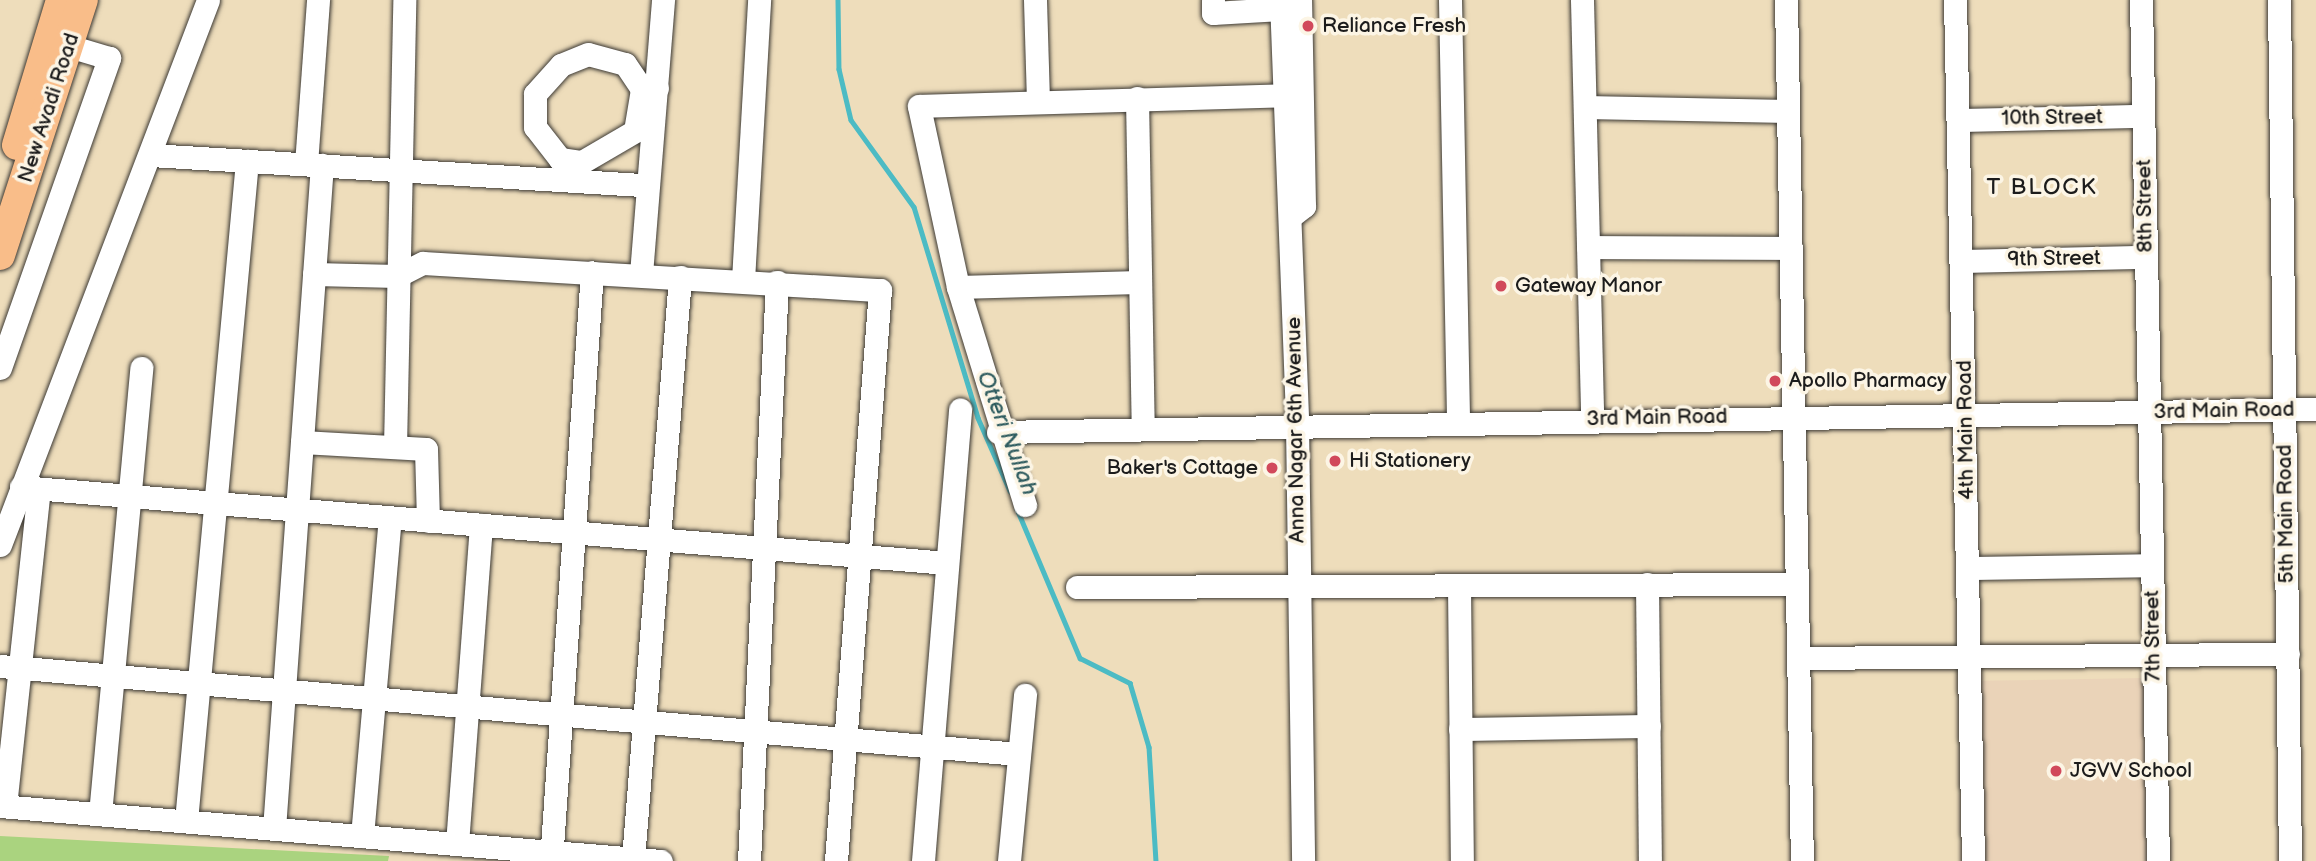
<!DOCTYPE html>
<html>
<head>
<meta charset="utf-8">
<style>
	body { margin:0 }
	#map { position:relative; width:2316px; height:861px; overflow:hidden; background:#edb; font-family:"Balsamiq Sans",sans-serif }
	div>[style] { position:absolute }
	.built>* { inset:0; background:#ead3b8; transform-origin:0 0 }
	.green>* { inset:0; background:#aad37f }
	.stream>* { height:4.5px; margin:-2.25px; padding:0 2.25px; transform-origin:2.25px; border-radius:2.25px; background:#4cbbc4 }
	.roads { filter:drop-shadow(0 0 2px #3c3934) drop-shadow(0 0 2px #3c3934) }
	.minor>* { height:23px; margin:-11.5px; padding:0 11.5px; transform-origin:11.5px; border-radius:11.5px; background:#fff }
	.major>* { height:30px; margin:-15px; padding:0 15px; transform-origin:15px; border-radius:15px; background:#f9bd89 }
	.dots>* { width:19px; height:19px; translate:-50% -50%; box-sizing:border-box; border:4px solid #fcf5e5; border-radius:50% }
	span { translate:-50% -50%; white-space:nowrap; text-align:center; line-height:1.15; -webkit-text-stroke:7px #fcf5e5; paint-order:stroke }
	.poi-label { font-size:21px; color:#1c1c1c }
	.left { translate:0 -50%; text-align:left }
	.right { translate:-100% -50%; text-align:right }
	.street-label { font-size:21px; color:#1c1c1c }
	.neighbourhood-label { font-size:23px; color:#1c1c1c; letter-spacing:2px }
	.water-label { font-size:23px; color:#2f5c5f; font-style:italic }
</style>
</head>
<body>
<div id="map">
	<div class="built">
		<i style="left:2144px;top:678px;width:183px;height:179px;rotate:89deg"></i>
	</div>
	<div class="green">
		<i style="clip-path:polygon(0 836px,389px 856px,388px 861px,0 861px)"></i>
	</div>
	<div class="stream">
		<i style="left:838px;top:0;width:69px;rotate:89.2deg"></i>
		<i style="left:839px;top:69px;width:52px;rotate:76.8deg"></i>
		<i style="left:851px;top:120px;width:107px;rotate:54.1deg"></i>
		<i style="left:914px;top:207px;width:220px;rotate:73.1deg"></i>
		<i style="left:978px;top:418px;width:80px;rotate:66.3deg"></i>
		<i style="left:1017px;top:509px;width:162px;rotate:67.1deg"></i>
		<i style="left:1080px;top:658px;width:56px;rotate:26.6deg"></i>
		<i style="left:1130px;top:683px;width:67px;rotate:73.5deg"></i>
		<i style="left:1149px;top:747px;width:114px;rotate:86.5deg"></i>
	</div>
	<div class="roads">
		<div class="minor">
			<i style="left:1035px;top:0;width:100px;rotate:88.3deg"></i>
			<i style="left:1213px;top:0;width:13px;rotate:90deg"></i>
			<i style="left:1213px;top:13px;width:68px;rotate:-3.4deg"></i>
			<i style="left:1281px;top:0;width:423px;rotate:87.8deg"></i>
			<i style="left:1297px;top:423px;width:438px;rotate:89.2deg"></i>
			<i style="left:1450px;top:0;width:422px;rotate:88.9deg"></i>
			<i style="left:1582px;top:0;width:419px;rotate:88.6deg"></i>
			<i style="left:1786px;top:0;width:861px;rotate:88.94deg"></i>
			<i style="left:1955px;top:0;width:861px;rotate:88.8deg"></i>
			<i style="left:2141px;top:0;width:861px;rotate:88.87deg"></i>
			<i style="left:2279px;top:0;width:861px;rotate:89.27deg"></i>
			<i style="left:642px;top:89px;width:30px;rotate:-124deg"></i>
			<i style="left:625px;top:64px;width:38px;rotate:-165deg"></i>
			<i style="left:588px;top:54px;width:29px;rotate:158deg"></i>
			<i style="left:561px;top:65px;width:39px;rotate:132deg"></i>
			<i style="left:535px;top:94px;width:33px;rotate:90deg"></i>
			<i style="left:535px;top:127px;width:41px;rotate:52deg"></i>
			<i style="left:560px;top:159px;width:22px;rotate:8deg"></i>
			<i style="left:582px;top:162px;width:61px;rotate:-30.3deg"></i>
			<i style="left:635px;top:131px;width:43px;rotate:-80.5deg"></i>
			<i style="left:642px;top:89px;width:15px;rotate:-4deg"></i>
			<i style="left:1137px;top:98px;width:329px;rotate:89deg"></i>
			<i style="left:1585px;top:107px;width:203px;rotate:1.1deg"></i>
			<i style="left:1961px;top:120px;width:182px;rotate:-1.3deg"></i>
			<i style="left:151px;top:155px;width:497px;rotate:3.5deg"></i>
			<i style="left:306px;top:164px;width:164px;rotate:-85.8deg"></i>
			<i style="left:1290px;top:217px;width:18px;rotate:-38deg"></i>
			<i style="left:1304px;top:206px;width:206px;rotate:-91.1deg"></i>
			<i style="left:1588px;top:247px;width:203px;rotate:0.3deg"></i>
			<i style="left:1963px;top:261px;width:183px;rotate:-1.3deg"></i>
			<i style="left:314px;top:274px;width:83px;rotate:1.4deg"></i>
			<i style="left:397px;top:276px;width:29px;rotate:-27deg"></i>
			<i style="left:423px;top:263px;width:458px;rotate:3.4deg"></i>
			<i style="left:880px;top:290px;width:573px;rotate:94.41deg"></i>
			<i style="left:641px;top:274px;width:275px;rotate:-85.4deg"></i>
			<i style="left:743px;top:280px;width:280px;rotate:-86.7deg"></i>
			<i style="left:958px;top:287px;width:181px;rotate:-1.6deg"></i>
			<i style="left:0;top:368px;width:329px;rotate:-70.6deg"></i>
			<i style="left:109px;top:58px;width:42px;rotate:-163.3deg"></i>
			<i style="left:998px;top:432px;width:1318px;rotate:-1deg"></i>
			<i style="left:302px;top:442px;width:124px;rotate:3.2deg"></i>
			<i style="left:426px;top:449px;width:72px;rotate:88.4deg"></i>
			<i style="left:395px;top:447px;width:447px;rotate:-88.8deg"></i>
			<i style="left:21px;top:487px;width:929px;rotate:4.69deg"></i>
			<i style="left:1025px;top:505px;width:228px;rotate:-107.1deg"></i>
			<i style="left:958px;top:287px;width:185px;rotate:-102.2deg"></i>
			<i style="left:919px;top:106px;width:363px;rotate:-1.7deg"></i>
			<i style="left:0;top:545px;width:583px;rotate:-69.11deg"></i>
			<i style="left:1968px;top:568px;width:184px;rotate:-0.9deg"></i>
			<i style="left:1647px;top:584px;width:277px;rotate:89.4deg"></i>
			<i style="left:1459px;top:586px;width:275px;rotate:89.4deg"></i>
			<i style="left:1077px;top:587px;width:720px;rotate:-0.24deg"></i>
			<i style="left:1798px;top:658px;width:490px;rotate:-0.5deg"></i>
			<i style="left:0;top:666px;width:1023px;rotate:4.94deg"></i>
			<i style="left:1460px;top:729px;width:189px;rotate:-0.9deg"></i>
			<i style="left:0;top:806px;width:663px;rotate:4.76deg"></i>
			<i style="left:5px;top:806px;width:319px;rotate:-83.9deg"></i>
			<i style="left:100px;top:814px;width:448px;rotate:-84.7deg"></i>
			<i style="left:186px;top:821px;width:663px;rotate:-84.72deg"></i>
			<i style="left:274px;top:829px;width:666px;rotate:-85.87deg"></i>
			<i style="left:362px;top:836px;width:319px;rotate:-85deg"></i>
			<i style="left:457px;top:844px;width:320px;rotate:-85.7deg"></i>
			<i style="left:633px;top:859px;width:584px;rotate:-85.38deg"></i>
			<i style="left:551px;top:861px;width:590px;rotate:-86.02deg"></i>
			<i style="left:749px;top:861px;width:580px;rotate:-87.23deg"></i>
			<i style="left:923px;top:861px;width:453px;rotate:-85.3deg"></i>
			<i style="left:1009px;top:861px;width:167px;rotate:-84.5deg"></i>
		</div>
		<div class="major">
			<i style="left:17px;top:145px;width:152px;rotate:-73.1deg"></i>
			<i style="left:0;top:255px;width:268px;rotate:-72deg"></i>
		</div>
	</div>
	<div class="dots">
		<i style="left:1308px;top:26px;background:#d1495b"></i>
		<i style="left:1501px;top:286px;background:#d1495b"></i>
		<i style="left:1775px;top:381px;background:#d1495b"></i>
		<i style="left:1335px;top:461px;background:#d1495b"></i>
		<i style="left:1272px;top:468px;background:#d1495b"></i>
		<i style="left:2056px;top:771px;background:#d1495b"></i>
	</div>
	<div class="poi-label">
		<span class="left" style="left:1322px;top:26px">Reliance Fresh</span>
		<span class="left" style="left:1515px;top:286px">Gateway Manor</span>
		<span class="left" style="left:1789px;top:381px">Apollo Pharmacy</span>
		<span class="left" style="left:1349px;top:461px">Hi Stationery</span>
		<span class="right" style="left:1258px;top:468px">Baker's Cottage</span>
		<span class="left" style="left:2070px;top:771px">JGVV School</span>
	</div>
	<div class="street-label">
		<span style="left:49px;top:108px;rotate:-72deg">New Avadi Road</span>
		<span style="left:2052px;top:118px;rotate:-1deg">10th Street</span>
		<span style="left:2145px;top:206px;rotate:-91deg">8th Street</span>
		<span style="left:2054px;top:259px;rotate:-1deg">9th Street</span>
		<span style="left:2224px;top:411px;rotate:-1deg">3rd Main Road</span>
		<span style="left:1657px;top:418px;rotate:-1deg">3rd Main Road</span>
		<span style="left:1296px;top:430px;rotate:-91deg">Anna Nagar 6th Avenue</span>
		<span style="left:1966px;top:430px;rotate:-91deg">4th Main Road</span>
		<span style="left:2286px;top:514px;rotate:-91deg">5th Main Road</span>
		<span style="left:2153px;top:636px;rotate:-91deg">7th Street</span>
	</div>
	<div class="neighbourhood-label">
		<span style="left:2042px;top:187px">T BLOCK</span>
	</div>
	<div class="water-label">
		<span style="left:1007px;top:433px;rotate:69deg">Otteri Nullah</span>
	</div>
</div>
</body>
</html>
